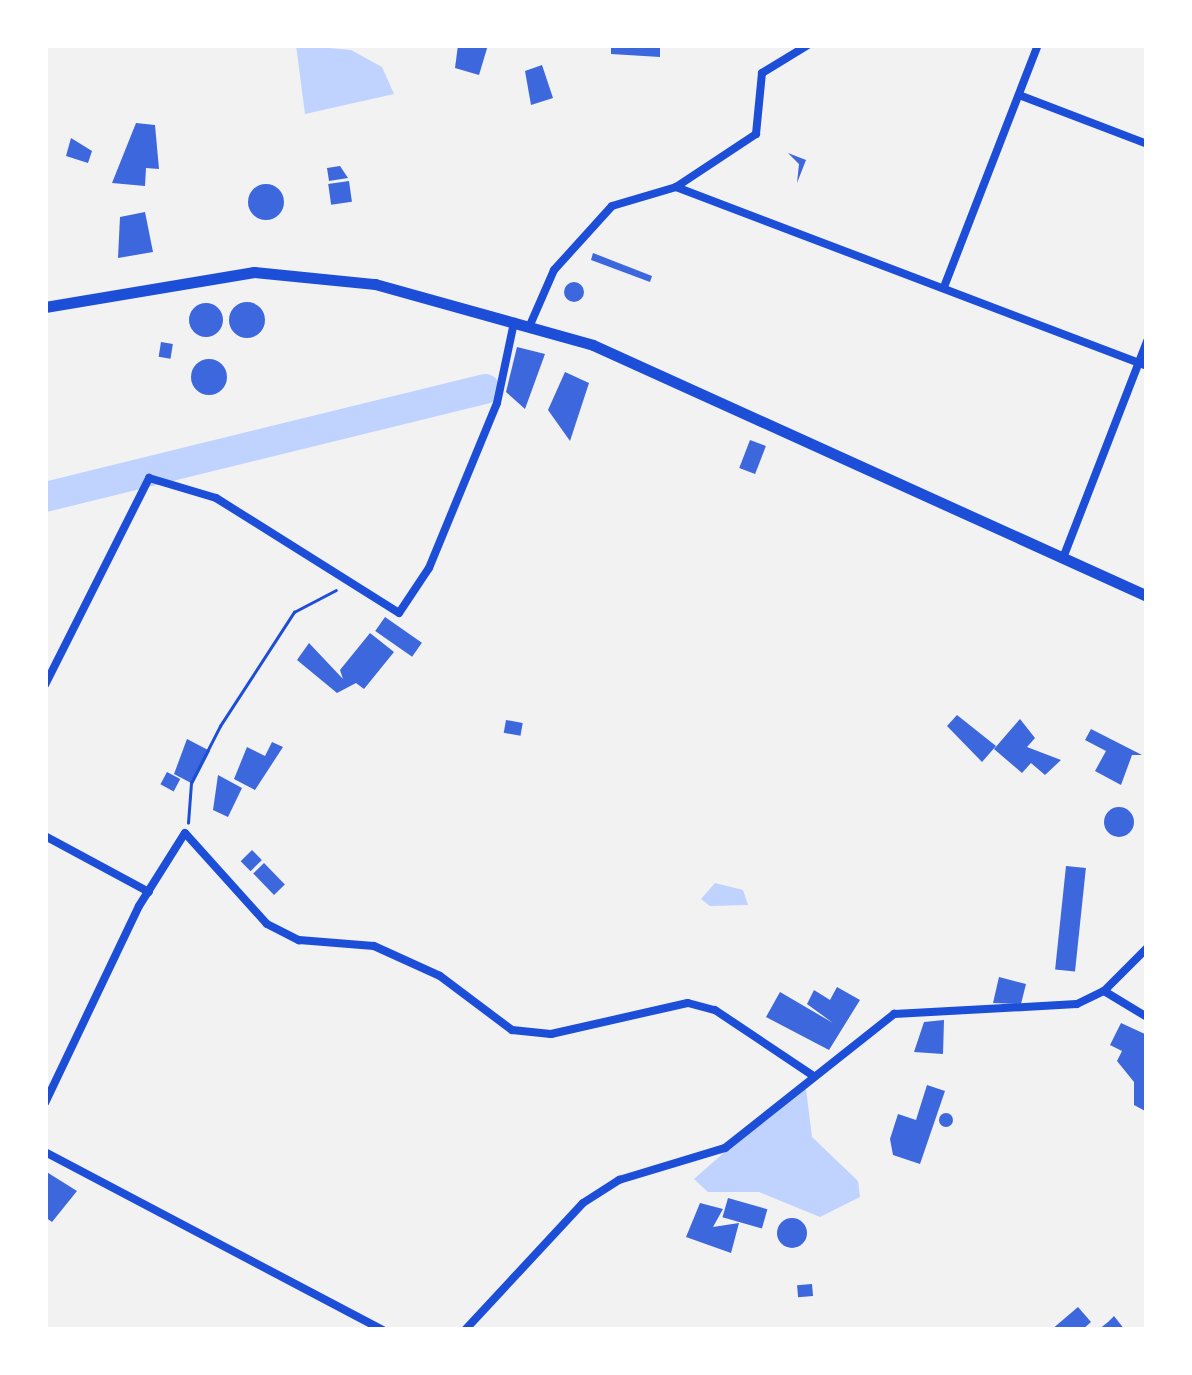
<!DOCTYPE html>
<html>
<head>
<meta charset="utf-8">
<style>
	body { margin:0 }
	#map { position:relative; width:1192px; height:1375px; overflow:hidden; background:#f2f2f2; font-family:"Fira Sans",sans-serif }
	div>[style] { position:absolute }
	.water>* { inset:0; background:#bfd3fe }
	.river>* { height:30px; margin:-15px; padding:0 15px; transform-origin:15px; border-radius:15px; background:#bfd3fe }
	.building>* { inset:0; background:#3d67dc; transform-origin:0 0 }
	.round { border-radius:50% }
	.path>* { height:2.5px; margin:-1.25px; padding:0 1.25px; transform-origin:1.25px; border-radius:1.25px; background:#1d4ed8 }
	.minor>* { height:8px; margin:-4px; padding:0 4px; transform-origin:4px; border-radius:4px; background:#1d4ed8 }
	.secondary>* { height:11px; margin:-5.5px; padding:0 5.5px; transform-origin:5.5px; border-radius:5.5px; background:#1d4ed8 }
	span { translate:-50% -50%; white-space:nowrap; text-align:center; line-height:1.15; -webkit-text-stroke:10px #fff; paint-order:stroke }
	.frame { position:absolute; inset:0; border:48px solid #fff; pointer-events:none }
</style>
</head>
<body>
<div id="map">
	<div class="water">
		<i style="clip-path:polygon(296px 45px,351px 50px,382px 67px,394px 94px,305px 114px)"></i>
		<i style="clip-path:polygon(715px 883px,743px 890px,748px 905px,710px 906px,701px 899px)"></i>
		<i style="clip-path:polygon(805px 1081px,812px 1137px,858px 1181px,860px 1197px,820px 1217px,759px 1192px,708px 1192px,694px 1179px)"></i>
	</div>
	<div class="river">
		<i style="left:45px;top:497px;width:453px;rotate:-13.8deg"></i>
	</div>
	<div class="building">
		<i style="clip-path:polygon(458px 45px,488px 45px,479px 75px,455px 68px)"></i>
		<i style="clip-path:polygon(611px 45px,660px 45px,660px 57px,611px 54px)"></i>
		<i style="clip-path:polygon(542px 65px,553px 98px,531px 105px,525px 71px)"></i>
		<i style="clip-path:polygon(136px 123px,155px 125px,159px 169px,146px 168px,145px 186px,112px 183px)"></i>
		<i style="clip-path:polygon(71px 138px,92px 151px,88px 163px,66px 156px)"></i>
		<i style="clip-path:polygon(788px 153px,806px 160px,797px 183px,799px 164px)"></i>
		<i style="clip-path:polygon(327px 168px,340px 166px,348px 178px,329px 181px)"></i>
		<i style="left:349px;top:181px;width:21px;height:21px;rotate:82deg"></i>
		<i class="round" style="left:248px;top:184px;width:36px;height:36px"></i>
		<i style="clip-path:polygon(145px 212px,153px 252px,118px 258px,120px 217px)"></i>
		<i style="clip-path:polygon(593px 253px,652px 276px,650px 282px,591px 260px)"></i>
		<i class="round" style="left:564px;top:282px;width:20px;height:20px"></i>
		<i class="round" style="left:229px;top:302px;width:36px;height:36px"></i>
		<i class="round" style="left:189px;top:303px;width:34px;height:34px"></i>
		<i style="left:161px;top:342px;width:12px;height:15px;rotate:9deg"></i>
		<i style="clip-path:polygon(517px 347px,545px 354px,525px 409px,506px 392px)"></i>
		<i class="round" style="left:191px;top:359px;width:36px;height:36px"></i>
		<i style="clip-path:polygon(565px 372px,589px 383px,570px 441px,548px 410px)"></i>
		<i style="left:750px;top:440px;width:17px;height:30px;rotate:21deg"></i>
		<i style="left:385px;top:617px;width:45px;height:17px;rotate:35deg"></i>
		<i style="clip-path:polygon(370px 633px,394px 652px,364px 689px,356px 683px,337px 693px,297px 660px,309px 643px,343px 679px,340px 670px)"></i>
		<i style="clip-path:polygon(957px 715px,996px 746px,982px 762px,947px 726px)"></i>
		<i style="clip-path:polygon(1020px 719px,1035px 738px,1027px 747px,1061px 760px,1045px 775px,1031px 763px,1022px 773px,994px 749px)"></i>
		<i style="left:506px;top:720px;width:17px;height:13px;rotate:10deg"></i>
		<i style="clip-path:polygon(1091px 729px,1142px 755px,1132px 755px,1121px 785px,1095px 771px,1106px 751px,1085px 740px)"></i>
		<i style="clip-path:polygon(187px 739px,210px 751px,193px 784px,174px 774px)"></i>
		<i style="clip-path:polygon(272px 742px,283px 747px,255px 790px,234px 779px,247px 747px,265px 756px)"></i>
		<i style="left:167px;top:772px;width:15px;height:14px;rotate:28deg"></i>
		<i style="clip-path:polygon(218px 775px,242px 788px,228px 817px,213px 810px)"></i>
		<i class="round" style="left:1104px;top:807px;width:30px;height:30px"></i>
		<i style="left:252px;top:850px;width:14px;height:16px;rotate:45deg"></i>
		<i style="left:264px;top:863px;width:30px;height:15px;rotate:46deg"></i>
		<i style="left:1066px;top:866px;width:20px;height:104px;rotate:6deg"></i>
		<i style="clip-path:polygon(999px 977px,1026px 984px,1021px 1004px,993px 1003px)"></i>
		<i style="clip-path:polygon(837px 987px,860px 1000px,829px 1050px,766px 1017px,780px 992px,833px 1023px,807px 1004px,814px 990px,830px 1000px)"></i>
		<i style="clip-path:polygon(944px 1020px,943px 1054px,914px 1052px,924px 1022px)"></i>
		<i style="clip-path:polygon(1121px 1023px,1147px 1035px,1147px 1112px,1134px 1105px,1134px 1082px,1117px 1061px,1122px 1051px,1110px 1045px)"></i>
		<i style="clip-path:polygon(927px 1085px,945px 1091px,920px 1164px,893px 1155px,890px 1139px,898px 1114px,916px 1120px)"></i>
		<i class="round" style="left:939px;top:1113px;width:14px;height:14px"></i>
		<i style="clip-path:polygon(45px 1171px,77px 1191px,52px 1222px,45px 1217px)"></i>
		<i style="left:728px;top:1198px;width:41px;height:20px;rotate:16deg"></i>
		<i style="clip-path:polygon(700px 1203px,723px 1209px,713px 1227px,739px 1223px,731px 1253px,686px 1237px)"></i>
		<i class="round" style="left:777px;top:1218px;width:30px;height:30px"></i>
		<i style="left:812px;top:1284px;width:12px;height:15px;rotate:85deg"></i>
		<i style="clip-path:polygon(1078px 1307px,1091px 1322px,1082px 1330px,1051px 1330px)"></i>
		<i style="clip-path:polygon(1114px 1316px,1125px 1330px,1098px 1330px,1108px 1322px)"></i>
	</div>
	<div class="path">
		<i style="left:188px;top:823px;width:40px;rotate:-85.7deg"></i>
		<i style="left:191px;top:783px;width:64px;rotate:-63deg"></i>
		<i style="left:220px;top:726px;width:136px;rotate:-57deg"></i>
		<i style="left:294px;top:612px;width:47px;rotate:-27.6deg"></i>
	</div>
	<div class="minor">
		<i style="left:1019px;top:95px;width:137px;rotate:20.9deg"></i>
		<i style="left:676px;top:187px;width:504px;rotate:20.81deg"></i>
		<i style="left:944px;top:287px;width:260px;rotate:-68.8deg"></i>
		<i style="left:530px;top:325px;width:60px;rotate:-66.4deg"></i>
		<i style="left:554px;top:270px;width:86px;rotate:-47.8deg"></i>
		<i style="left:612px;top:206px;width:67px;rotate:-16.5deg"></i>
		<i style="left:676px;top:187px;width:96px;rotate:-33.5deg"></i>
		<i style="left:756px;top:134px;width:61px;rotate:-84.4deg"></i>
		<i style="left:762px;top:73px;width:54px;rotate:-31.3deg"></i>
		<i style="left:1063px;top:558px;width:233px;rotate:-68.8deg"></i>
		<i style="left:45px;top:685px;width:232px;rotate:-63.3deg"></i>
		<i style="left:149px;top:478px;width:70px;rotate:16.6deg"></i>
		<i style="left:216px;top:498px;width:216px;rotate:32.1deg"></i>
		<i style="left:399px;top:613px;width:54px;rotate:-56.3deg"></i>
		<i style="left:429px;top:568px;width:178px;rotate:-67.6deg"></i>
		<i style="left:497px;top:403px;width:83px;rotate:-78.1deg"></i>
		<i style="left:45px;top:836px;width:118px;rotate:28.3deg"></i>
		<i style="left:1104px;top:991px;width:50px;rotate:31.2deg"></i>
		<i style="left:45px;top:1103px;width:218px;rotate:-64.5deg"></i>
		<i style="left:139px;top:906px;width:86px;rotate:-57.8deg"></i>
		<i style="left:185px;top:833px;width:122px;rotate:48deg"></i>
		<i style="left:267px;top:924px;width:36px;rotate:27deg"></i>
		<i style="left:299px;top:940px;width:75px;rotate:4.6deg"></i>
		<i style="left:374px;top:946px;width:72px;rotate:24.4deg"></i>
		<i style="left:440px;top:976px;width:90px;rotate:36.9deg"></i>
		<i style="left:512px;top:1030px;width:39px;rotate:6deg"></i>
		<i style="left:551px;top:1034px;width:140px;rotate:-12.8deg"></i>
		<i style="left:688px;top:1003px;width:28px;rotate:15deg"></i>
		<i style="left:715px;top:1010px;width:117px;rotate:33.8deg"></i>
		<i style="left:45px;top:1152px;width:382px;rotate:27.8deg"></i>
		<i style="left:465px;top:1330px;width:173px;rotate:-47.1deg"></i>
		<i style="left:583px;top:1203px;width:43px;rotate:-32.6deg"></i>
		<i style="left:619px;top:1180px;width:111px;rotate:-16.8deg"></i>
		<i style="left:725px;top:1148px;width:216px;rotate:-38.4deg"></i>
		<i style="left:894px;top:1014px;width:183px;rotate:-3.1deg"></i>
		<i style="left:1077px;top:1004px;width:30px;rotate:-26deg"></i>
		<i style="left:1104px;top:991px;width:61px;rotate:-45deg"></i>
	</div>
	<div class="secondary">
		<i style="left:45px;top:307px;width:212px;rotate:-9.5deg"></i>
		<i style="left:254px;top:272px;width:122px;rotate:5.7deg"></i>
		<i style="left:375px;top:284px;width:226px;rotate:15.6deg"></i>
		<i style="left:593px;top:345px;width:608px;rotate:24.37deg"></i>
	</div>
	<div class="frame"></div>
</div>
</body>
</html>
